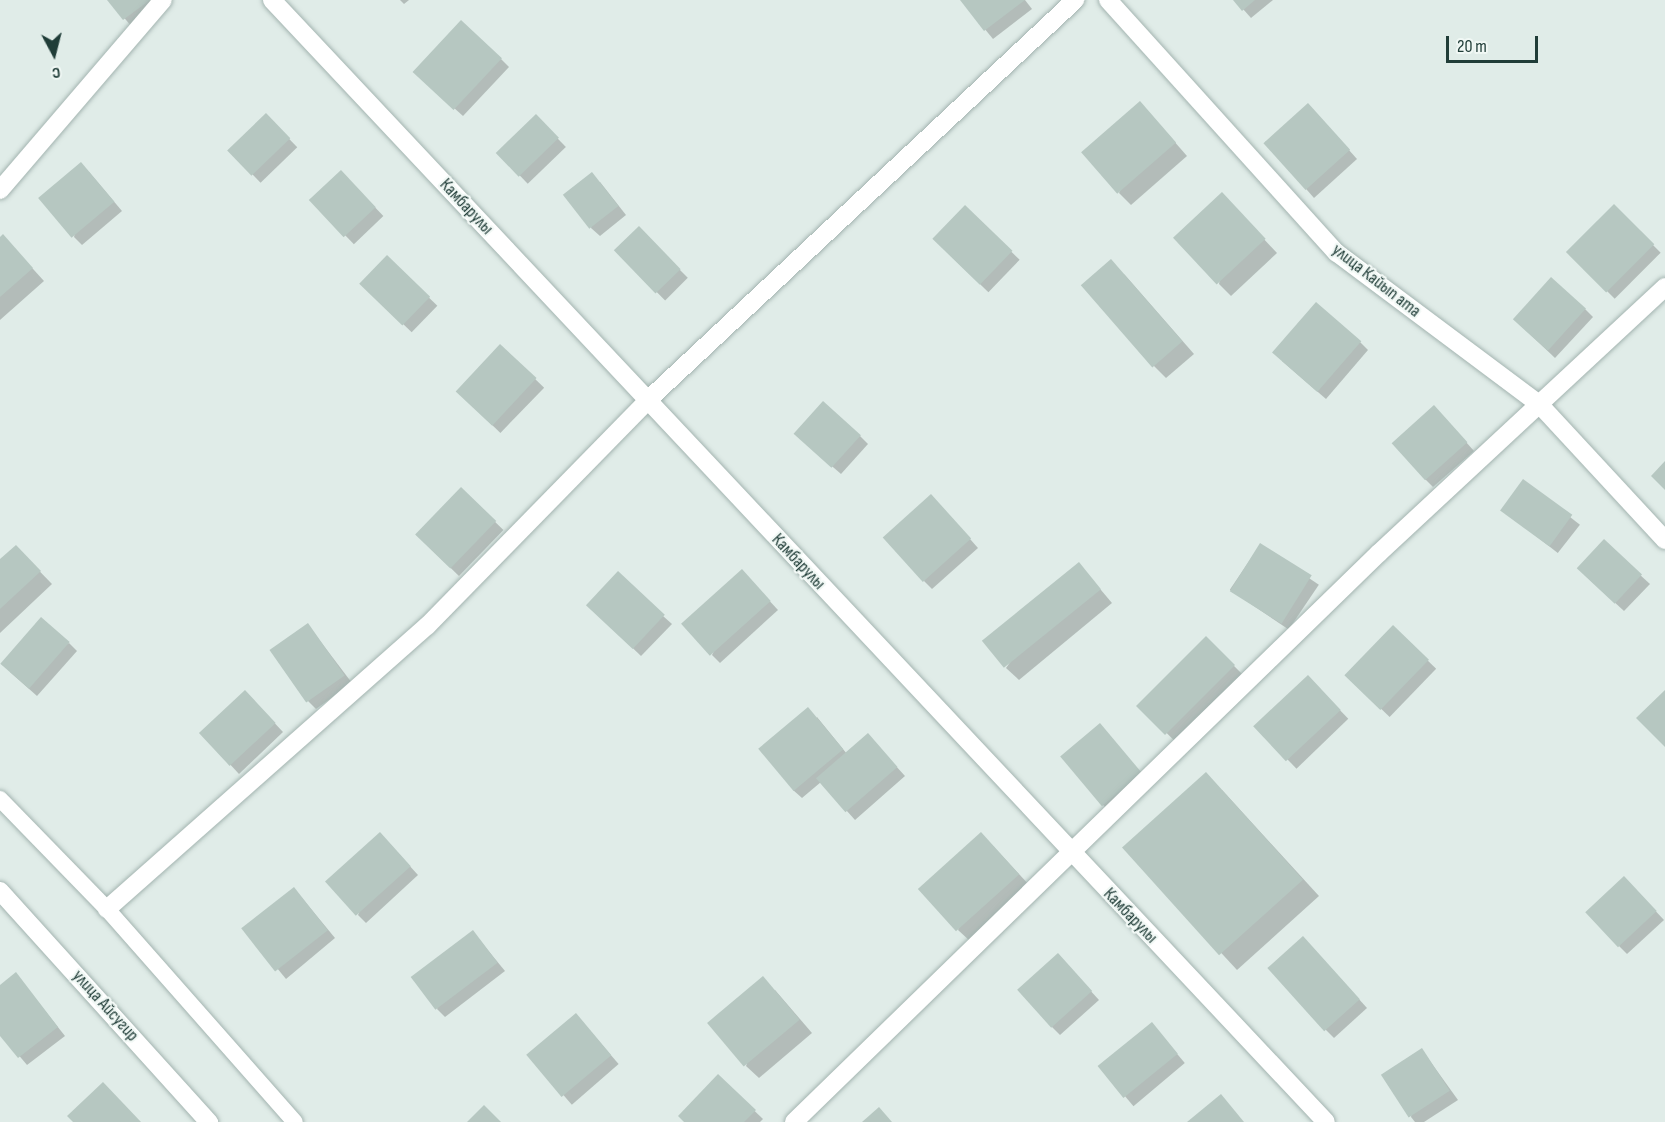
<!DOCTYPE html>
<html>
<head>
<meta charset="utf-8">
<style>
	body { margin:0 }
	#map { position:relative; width:1665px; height:1122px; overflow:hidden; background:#e0ece8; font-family:"Sofia Sans Condensed",sans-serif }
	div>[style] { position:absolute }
	.shadow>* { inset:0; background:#0003; transform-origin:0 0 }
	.building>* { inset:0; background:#b6c7c1; transform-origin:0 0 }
	.roads { filter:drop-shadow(0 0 2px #a3b4b0) drop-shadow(0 0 2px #a3b4b0) }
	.service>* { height:16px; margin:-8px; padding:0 8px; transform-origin:8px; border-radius:8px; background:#fff }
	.minor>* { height:18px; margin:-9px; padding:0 9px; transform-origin:9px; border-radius:9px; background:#fff }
	.tertiary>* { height:18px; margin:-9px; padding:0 9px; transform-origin:9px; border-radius:9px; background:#fff }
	span { translate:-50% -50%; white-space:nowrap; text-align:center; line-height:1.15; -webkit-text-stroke:4.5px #f1f8f5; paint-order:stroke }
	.street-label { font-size:18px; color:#203d38 }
	.north { position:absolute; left:24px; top:24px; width:60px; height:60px; -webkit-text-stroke:4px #f1f8f5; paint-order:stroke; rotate:173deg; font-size:16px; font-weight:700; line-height:24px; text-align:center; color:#203d38 }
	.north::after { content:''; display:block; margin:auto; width:21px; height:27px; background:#203d38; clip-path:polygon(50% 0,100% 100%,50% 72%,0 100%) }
	.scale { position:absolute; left:1446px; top:36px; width:92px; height:27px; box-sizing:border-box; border:3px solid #203d38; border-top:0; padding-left:8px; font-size:18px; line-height:21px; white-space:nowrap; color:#203d38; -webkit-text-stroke:4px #f1f8f5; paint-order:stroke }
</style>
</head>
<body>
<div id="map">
	<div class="shadow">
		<i style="clip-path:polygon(109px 0,165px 0,132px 27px)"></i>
		<i style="clip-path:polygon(400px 0,409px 0,404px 4px)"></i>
		<i style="clip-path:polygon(961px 0,1025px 0,1032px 9px,993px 39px)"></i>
		<i style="clip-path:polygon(1235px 0,1273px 0,1251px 18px)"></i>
		<i style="clip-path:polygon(501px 59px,509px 67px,463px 116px,423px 80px)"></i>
		<i style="clip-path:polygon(1316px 113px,1357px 159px,1314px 198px,1265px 142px)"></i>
		<i style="left:266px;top:115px;width:45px;height:51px;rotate:46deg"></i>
		<i style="left:536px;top:116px;width:43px;height:53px;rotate:46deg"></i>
		<i style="clip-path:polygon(1152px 116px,1187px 156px,1131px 205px,1119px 193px)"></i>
		<i style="clip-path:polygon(89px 172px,122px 211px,82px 245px,74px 237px)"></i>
		<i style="left:341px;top:172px;width:61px;height:41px;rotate:46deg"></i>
		<i style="clip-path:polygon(600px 182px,626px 215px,600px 236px,591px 228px)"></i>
		<i style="left:1614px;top:206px;width:66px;height:65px;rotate:45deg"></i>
		<i style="left:965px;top:207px;width:76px;height:45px;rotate:44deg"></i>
		<i style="clip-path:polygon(1234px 207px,1277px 253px,1231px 296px,1219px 284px)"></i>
		<i style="left:639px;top:229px;width:69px;height:32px;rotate:45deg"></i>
		<i style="clip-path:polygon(3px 236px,44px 281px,0 320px,0 239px)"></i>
		<i style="left:387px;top:257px;width:70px;height:37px;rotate:44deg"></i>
		<i style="clip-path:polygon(1124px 274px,1194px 354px,1166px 378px,1154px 366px)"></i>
		<i style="clip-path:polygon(1585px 309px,1593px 317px,1555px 358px,1514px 319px)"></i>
		<i style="clip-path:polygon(1360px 342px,1368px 350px,1326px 399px,1282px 361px)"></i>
		<i style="left:501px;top:346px;width:60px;height:63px;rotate:44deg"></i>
		<i style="clip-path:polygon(1442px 415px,1474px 451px,1433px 487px,1425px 479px)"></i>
		<i style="clip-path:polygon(860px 436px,868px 444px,841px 474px,804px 442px)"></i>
		<i style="left:1524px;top:481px;width:71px;height:36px;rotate:38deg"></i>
		<i style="left:461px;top:489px;width:59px;height:64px;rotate:44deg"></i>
		<i style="clip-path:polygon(939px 504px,978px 548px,932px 589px,924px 581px)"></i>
		<i style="clip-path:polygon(1604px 542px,1650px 584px,1624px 611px,1587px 577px)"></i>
		<i style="left:1260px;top:545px;width:71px;height:54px;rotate:34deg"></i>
		<i style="clip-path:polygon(16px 547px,52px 584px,0 633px,0 561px)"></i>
		<i style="clip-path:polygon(1079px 564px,1112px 603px,1019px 680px,1006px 668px)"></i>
		<i style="clip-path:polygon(750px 580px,778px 610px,720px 663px,712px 655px)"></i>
		<i style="clip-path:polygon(596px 613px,663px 616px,672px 624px,641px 656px)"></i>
		<i style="clip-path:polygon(308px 625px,352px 683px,316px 709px,308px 701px)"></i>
		<i style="left:1393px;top:627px;width:60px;height:67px;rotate:44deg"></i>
		<i style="left:1206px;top:638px;width:51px;height:95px;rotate:45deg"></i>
		<i style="clip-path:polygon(69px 643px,77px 651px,37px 696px,10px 672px)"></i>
		<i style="left:1308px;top:677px;width:58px;height:72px;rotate:46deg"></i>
		<i style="clip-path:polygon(253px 700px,283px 732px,239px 774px,201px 733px)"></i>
		<i style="clip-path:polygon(817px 717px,847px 754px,876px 744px,905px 776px,855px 820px,821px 782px,802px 798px,793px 790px)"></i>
		<i style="clip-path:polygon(1062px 757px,1149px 782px,1111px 814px)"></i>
		<i style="clip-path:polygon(1222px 790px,1319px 896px,1237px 970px,1124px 848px)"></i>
		<i style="clip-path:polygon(388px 842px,418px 875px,366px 923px,358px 915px)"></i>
		<i style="clip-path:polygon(993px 846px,1031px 887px,971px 942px,958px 930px)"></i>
		<i style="clip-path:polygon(1632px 886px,1664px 920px,1627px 954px,1619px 946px)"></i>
		<i style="clip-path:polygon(302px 898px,335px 938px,286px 979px,245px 929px)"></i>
		<i style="clip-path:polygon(473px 932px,505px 971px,445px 1017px,437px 1009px)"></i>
		<i style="clip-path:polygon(1311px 946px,1367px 1008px,1334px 1038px,1326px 1030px)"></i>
		<i style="clip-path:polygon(1066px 964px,1099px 1000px,1060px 1035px,1052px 1027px)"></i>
		<i style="clip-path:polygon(16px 974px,65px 1036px,27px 1065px,0 1033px,0 987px)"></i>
		<i style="clip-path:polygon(775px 990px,812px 1033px,759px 1078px,746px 1066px)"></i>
		<i style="left:576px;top:1015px;width:65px;height:62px;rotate:49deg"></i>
		<i style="left:1152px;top:1024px;width:51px;height:67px;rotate:50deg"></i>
		<i style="clip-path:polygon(1422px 1050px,1458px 1100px,1424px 1122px,1415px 1122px,1411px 1117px)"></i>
		<i style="clip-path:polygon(718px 1076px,763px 1119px,760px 1122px,686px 1122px)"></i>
	</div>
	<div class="building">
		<i style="clip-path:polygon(107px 0,150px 0,123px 20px)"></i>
		<i style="clip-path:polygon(960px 0,1025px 0,984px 31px)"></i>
		<i style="clip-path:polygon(1233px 0,1255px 0,1242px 11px)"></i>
		<i style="left:461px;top:20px;width:56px;height:71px;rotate:43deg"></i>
		<i style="left:1140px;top:101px;width:55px;height:78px;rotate:49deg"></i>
		<i style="left:1308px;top:103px;width:63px;height:60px;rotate:48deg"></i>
		<i style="left:266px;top:113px;width:35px;height:54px;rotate:46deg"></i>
		<i style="left:536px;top:114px;width:33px;height:56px;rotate:46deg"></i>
		<i style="left:81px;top:162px;width:52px;height:56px;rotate:50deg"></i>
		<i style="left:341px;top:170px;width:51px;height:44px;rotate:47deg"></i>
		<i style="left:592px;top:172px;width:43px;height:37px;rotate:52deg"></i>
		<i style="left:1222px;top:192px;width:64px;height:67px;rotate:47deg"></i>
		<i style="left:1614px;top:204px;width:57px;height:68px;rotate:45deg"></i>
		<i style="left:965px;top:205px;width:66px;height:47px;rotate:44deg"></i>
		<i style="left:639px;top:226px;width:60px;height:35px;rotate:46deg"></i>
		<i style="clip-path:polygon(3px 234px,33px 268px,0 297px,0 237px)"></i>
		<i style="left:387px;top:255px;width:60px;height:40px;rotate:44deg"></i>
		<i style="left:1111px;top:259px;width:109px;height:40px;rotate:49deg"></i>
		<i style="left:1551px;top:277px;width:47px;height:57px;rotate:42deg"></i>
		<i style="left:1316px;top:302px;width:60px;height:67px;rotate:41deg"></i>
		<i style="left:500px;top:344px;width:50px;height:65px;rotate:43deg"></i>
		<i style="left:823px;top:401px;width:51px;height:44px;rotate:42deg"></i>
		<i style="left:1434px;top:405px;width:50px;height:57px;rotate:48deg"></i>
		<i style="clip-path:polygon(1665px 461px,1665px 490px,1651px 476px)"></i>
		<i style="left:1523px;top:479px;width:61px;height:39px;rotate:36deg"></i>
		<i style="left:461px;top:487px;width:49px;height:66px;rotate:44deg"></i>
		<i style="left:931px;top:494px;width:60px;height:65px;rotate:48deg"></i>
		<i style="left:1604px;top:539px;width:52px;height:40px;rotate:43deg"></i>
		<i style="left:1260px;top:543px;width:61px;height:57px;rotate:32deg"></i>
		<i style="clip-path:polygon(16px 545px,41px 571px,0 609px,0 559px)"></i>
		<i style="left:1079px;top:562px;width:35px;height:125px;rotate:51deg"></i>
		<i style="left:742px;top:569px;width:43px;height:82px;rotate:48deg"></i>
		<i style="left:618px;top:571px;width:64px;height:47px;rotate:43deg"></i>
		<i style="left:41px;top:617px;width:38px;height:62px;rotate:41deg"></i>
		<i style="left:308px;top:623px;width:64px;height:47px;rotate:55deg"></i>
		<i style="left:1393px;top:625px;width:50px;height:70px;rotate:44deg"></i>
		<i style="left:1206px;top:636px;width:41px;height:99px;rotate:45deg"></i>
		<i style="left:1308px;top:675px;width:48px;height:75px;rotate:47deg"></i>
		<i style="left:245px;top:690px;width:45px;height:63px;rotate:47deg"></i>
		<i style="clip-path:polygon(1665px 690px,1665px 747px,1636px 718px)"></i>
		<i style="left:808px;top:707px;width:55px;height:65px;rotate:50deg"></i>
		<i style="left:1100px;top:723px;width:65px;height:52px;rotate:50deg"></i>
		<i style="left:868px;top:733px;width:45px;height:69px;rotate:49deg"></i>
		<i style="left:1206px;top:772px;width:145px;height:113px;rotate:48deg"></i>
		<i style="left:380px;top:832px;width:46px;height:74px;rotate:48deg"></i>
		<i style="left:981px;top:832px;width:57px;height:85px;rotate:48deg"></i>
		<i style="left:1624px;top:876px;width:48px;height:53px;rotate:47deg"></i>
		<i style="left:294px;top:887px;width:55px;height:67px;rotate:52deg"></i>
		<i style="left:473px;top:930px;width:41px;height:78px;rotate:53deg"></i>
		<i style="left:1303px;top:936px;width:85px;height:48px;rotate:48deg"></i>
		<i style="left:1058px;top:953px;width:51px;height:55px;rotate:48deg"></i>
		<i style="clip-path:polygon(16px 972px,58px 1027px,18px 1058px,0 1036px,0 985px)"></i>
		<i style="left:763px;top:976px;width:57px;height:73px;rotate:50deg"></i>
		<i style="left:576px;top:1013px;width:55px;height:65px;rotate:50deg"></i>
		<i style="left:1152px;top:1022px;width:41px;height:70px;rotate:51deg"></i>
		<i style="left:1422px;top:1048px;width:51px;height:49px;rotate:57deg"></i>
		<i style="clip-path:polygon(718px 1074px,756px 1110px,744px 1122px,684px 1122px,678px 1116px)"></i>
		<i style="clip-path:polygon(103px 1082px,141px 1122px,73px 1122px,67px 1116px)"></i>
		<i style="clip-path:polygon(1221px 1094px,1244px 1122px,1187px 1122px)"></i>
		<i style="clip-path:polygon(484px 1105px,501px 1122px,467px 1122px)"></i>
		<i style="clip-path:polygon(879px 1107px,892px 1122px,862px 1122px)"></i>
	</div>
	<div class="roads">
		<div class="service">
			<i style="left:0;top:799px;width:153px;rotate:45.8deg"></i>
			<i style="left:107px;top:909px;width:284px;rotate:48.6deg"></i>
		</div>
		<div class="minor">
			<i style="left:1108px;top:0;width:341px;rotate:47.9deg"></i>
			<i style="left:1337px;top:253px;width:254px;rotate:36.8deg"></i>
			<i style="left:1540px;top:405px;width:184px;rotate:47.2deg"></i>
			<i style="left:0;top:190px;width:250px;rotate:-49.4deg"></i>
			<i style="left:0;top:891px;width:312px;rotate:47.9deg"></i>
			<i style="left:107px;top:909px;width:427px;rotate:-41.5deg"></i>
			<i style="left:427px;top:626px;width:315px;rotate:-45.6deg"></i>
			<i style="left:647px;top:401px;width:587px;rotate:-43.13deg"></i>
			<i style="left:794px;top:1122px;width:816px;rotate:-44.21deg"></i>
			<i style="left:1379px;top:553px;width:391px;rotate:-42.9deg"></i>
		</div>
		<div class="tertiary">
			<i style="left:272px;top:0;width:1539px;rotate:46.79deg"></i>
		</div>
	</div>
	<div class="street-label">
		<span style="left:466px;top:207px;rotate:47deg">Камбарулы</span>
		<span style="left:1376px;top:281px;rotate:38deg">улица Кайып ата</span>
		<span style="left:798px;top:562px;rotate:47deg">Камбарулы</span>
		<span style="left:1130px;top:916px;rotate:46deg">Камбарулы</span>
		<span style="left:105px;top:1006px;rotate:48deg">улица Айсугир</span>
	</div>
	<div class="north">С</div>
	<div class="scale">20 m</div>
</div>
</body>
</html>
